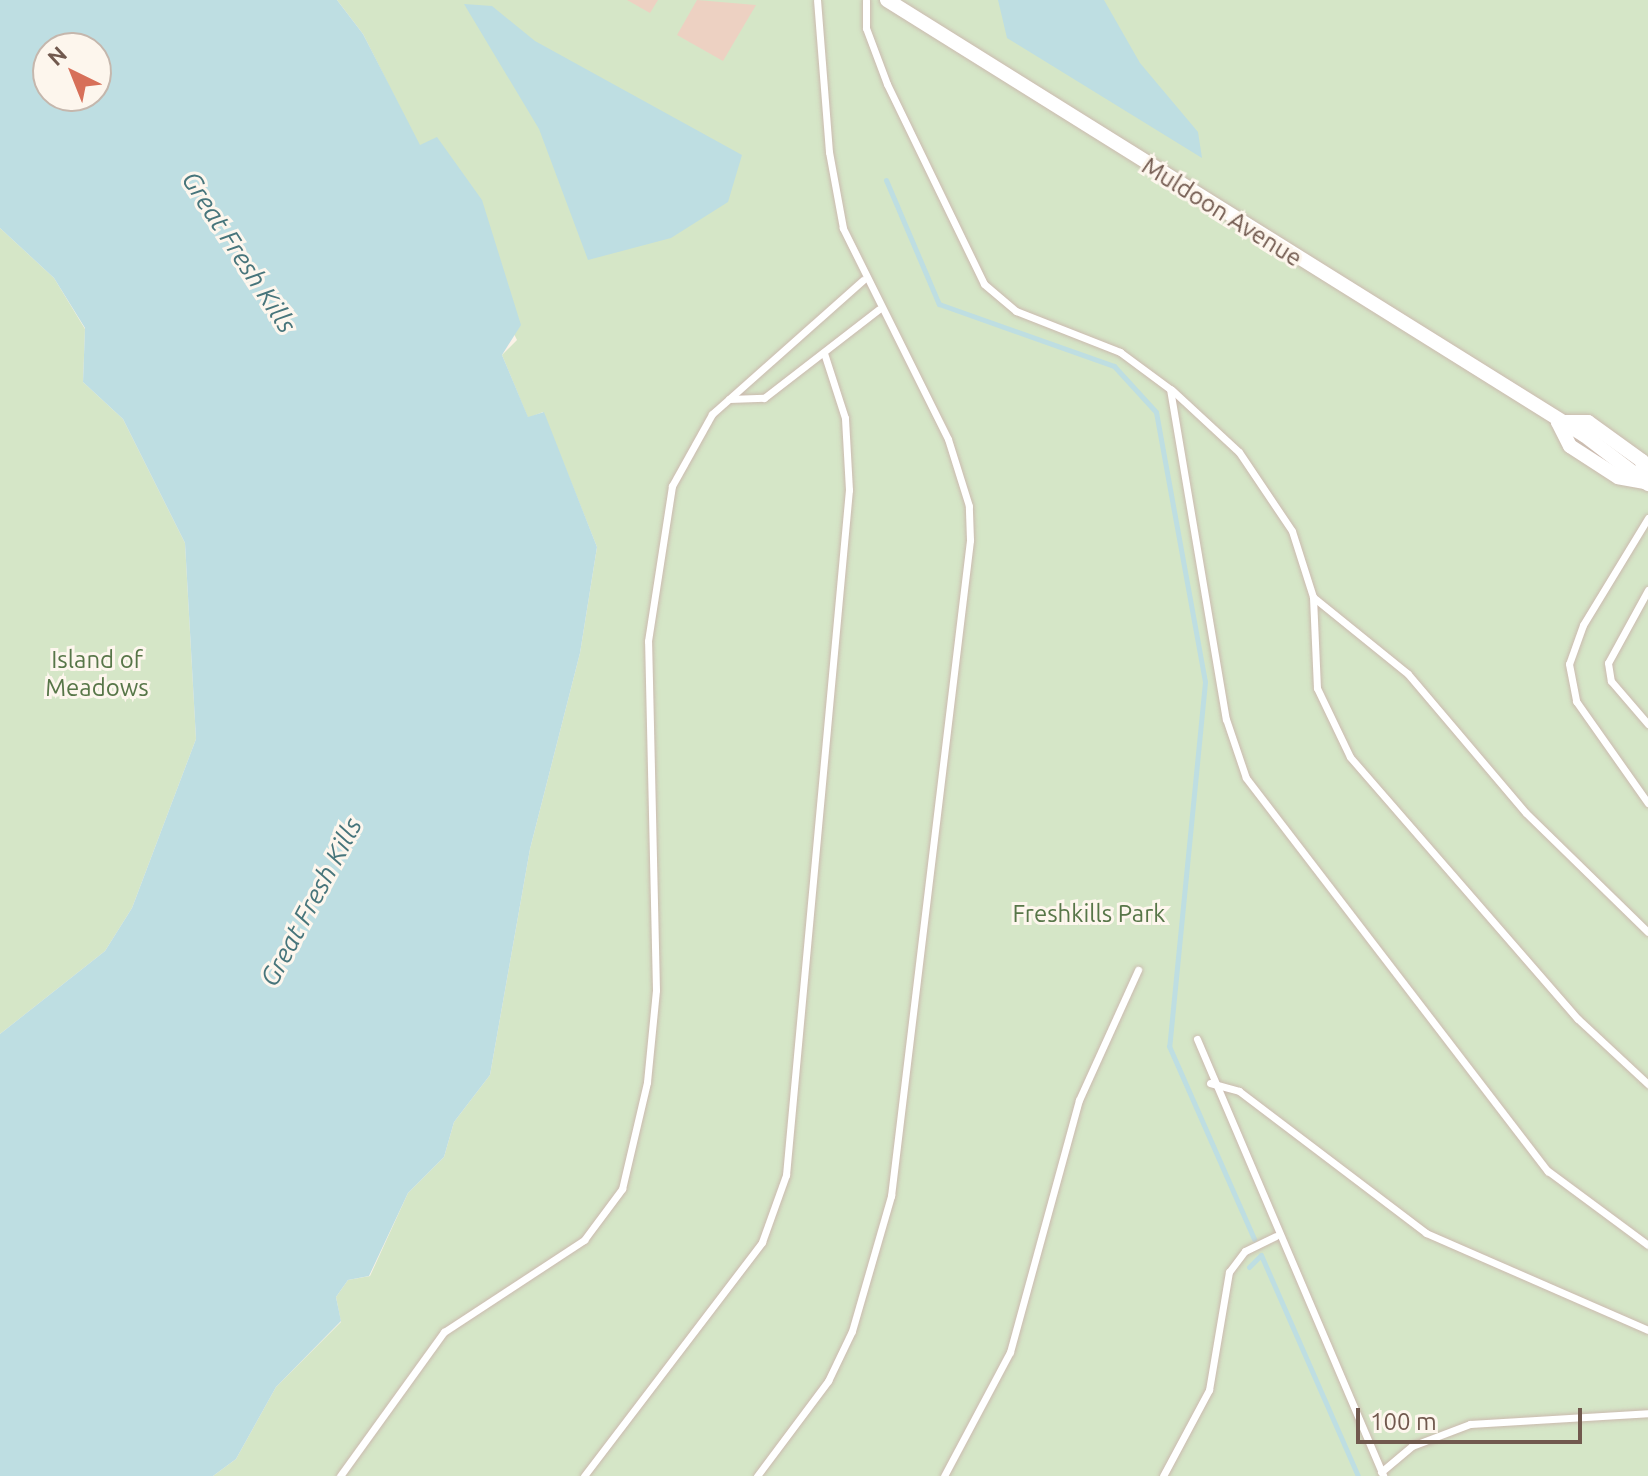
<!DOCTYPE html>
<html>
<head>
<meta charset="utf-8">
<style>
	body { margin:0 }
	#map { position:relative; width:1648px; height:1476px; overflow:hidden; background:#faf2e7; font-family:Ubuntu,sans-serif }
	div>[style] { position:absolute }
	.green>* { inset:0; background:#d5e6c7 }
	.water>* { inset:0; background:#bedee2 }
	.stream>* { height:5px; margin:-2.5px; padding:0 2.5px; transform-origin:2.5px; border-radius:2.5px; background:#bedee2 }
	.building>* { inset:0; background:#edd1c2 }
	.roads { filter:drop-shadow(0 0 2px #cbbaaf) drop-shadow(0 0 2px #cbbaaf) }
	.service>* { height:7px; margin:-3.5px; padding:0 3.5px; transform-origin:3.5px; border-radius:3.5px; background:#fff }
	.minor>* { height:14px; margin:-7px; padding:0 7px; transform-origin:7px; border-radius:7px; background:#fff }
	span { translate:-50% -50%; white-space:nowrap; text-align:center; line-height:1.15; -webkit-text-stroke:6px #fdf6ed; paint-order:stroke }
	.street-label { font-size:24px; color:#71594e }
	.park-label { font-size:24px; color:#577648 }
	.water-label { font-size:26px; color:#47757b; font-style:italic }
	.north { position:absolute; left:32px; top:32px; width:80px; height:80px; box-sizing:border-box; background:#fdf6ed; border:2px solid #c5b7ad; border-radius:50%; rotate:317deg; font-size:22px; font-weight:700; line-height:32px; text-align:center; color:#71594e }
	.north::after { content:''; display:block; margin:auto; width:28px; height:36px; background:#d77059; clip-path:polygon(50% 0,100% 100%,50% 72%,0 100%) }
	.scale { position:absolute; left:1356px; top:1408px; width:226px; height:36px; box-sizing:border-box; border:4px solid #71594e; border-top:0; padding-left:10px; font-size:24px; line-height:28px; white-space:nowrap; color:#71594e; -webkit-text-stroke:6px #fdf6ed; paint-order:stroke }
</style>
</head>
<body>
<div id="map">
	<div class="green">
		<i style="clip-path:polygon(337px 0,1648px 0,1648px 1476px,213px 1476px,236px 1459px,276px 1387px,341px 1322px,336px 1297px,348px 1280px,370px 1276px,408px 1193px,444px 1157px,454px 1122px,490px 1075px,530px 849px,580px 653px,597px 547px,543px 412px,528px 418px,502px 355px,517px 340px,363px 34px)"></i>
		<i style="clip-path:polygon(0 228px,54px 278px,85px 329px,83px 382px,123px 419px,185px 543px,196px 739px,132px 908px,105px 951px,0 1034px)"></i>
	</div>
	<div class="water">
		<i style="clip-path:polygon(evenodd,0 0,337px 0,363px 34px,420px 145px,437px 137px,482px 200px,521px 325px,502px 355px,528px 417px,544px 412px,597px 547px,580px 653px,530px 849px,490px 1075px,454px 1122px,444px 1157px,408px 1193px,369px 1276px,348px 1280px,336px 1297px,341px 1321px,276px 1387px,236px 1459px,213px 1476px,0 1476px,0 1034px,105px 951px,132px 908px,196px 739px,185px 543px,123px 419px,83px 382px,85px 328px,54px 278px,0 228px,0 0,48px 48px,96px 48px,96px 96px,48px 96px,48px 48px)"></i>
		<i style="clip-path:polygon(998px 0,1104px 0,1140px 63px,1198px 132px,1202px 158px,1007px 38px)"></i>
		<i style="clip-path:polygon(464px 4px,492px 6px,535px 41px,742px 155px,728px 202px,671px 238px,588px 260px,539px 129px)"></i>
	</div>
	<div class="stream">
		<i style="left:886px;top:180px;width:135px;rotate:66.9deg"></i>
		<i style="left:939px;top:304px;width:186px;rotate:19.5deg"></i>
		<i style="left:1114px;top:366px;width:62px;rotate:47.6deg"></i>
		<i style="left:1156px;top:412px;width:274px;rotate:79.7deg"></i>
		<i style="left:1205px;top:682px;width:366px;rotate:95.6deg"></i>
		<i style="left:1169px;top:1046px;width:211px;rotate:66.2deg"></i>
		<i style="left:1249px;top:1267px;width:17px;rotate:-45deg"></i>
		<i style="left:1261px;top:1255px;width:241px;rotate:66.3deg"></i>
	</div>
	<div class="building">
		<i style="clip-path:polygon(627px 0,658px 0,650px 13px)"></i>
		<i style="clip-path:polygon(697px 0,756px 5px,723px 61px,677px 35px)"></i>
	</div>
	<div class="roads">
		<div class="service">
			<i style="left:866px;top:0;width:28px;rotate:90deg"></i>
			<i style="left:866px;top:28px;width:60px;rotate:69.4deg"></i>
			<i style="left:887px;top:84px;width:222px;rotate:64.1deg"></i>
			<i style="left:984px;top:284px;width:42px;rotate:40.2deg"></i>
			<i style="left:1016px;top:311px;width:112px;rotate:21.5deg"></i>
			<i style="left:1120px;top:352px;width:62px;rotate:36.5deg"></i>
			<i style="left:1170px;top:389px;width:335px;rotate:80.4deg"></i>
			<i style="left:1226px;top:719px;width:62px;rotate:71.3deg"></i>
			<i style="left:1246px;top:778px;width:496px;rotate:52.5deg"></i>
			<i style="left:1548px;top:1171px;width:124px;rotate:36.5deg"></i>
			<i style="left:1172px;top:390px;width:91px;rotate:42.8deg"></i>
			<i style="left:1239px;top:452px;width:95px;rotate:56.1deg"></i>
			<i style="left:1292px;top:531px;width:69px;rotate:72.3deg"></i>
			<i style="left:1313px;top:597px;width:91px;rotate:87.5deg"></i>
			<i style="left:1317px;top:688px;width:76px;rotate:64.4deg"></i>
			<i style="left:1350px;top:757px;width:347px;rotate:49deg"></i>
			<i style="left:1578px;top:1019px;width:96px;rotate:42.9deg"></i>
			<i style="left:729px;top:399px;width:35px;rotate:-2deg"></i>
			<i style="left:764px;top:398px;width:145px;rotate:-37.7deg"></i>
			<i style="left:1648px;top:518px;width:125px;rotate:121.3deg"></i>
			<i style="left:1583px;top:625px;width:41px;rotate:109.7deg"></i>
			<i style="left:1569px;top:664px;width:38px;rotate:79deg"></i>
			<i style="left:1576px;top:701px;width:125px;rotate:54.8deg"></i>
			<i style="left:1648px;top:590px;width:83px;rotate:118.7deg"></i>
			<i style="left:1608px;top:663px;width:18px;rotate:81deg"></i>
			<i style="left:1611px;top:681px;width:57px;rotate:49.3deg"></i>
			<i style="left:1313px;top:597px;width:122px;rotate:39deg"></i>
			<i style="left:1408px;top:674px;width:182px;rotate:49.7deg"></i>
			<i style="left:1526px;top:813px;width:170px;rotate:44.3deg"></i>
			<i style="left:1197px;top:1039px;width:475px;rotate:66.9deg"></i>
			<i style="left:1210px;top:1083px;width:30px;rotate:15deg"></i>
			<i style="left:1239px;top:1091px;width:235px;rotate:37.2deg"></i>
			<i style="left:1426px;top:1233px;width:242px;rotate:23.6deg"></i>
			<i style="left:1381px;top:1472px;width:40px;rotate:-40deg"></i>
			<i style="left:1412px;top:1446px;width:62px;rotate:-20.8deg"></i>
			<i style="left:1470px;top:1424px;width:178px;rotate:-3.5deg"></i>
			<i style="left:340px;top:1476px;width:178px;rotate:-54.2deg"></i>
			<i style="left:444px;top:1332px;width:168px;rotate:-33.3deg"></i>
			<i style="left:584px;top:1240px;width:64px;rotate:-53.3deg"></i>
			<i style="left:622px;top:1189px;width:110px;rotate:-76.8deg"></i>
			<i style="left:647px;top:1082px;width:92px;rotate:-84.4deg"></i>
			<i style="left:656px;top:990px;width:349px;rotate:-91.3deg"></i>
			<i style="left:648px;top:641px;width:157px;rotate:-81.2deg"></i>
			<i style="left:672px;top:486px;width:82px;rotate:-60.9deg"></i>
			<i style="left:712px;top:414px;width:202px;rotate:-41.6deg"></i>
			<i style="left:584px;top:1476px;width:294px;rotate:-52.7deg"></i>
			<i style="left:762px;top:1242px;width:71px;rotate:-70.3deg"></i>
			<i style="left:786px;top:1175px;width:688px;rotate:-84.75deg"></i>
			<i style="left:849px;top:490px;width:72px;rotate:-93.2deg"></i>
			<i style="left:845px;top:418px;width:68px;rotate:-107.9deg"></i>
			<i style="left:757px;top:1476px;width:119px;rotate:-53.2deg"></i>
			<i style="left:828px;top:1381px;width:55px;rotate:-64.4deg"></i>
			<i style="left:852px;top:1331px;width:141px;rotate:-73.9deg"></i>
			<i style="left:891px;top:1196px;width:661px;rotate:-83.13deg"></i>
			<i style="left:970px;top:540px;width:34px;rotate:-92deg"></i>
			<i style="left:969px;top:506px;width:70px;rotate:-107.4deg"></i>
			<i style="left:948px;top:439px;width:236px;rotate:-116.5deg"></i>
			<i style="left:843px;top:228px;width:77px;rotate:-100.4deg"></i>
			<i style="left:829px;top:152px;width:152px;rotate:-94.5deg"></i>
			<i style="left:944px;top:1476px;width:140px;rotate:-62deg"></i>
			<i style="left:1010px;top:1352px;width:261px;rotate:-74.7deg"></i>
			<i style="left:1079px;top:1100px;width:143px;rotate:-65.6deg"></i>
			<i style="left:1163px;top:1476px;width:98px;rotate:-61.9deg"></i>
			<i style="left:1209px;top:1390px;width:120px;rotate:-80.4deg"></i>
			<i style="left:1229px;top:1272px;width:26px;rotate:-53deg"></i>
			<i style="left:1245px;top:1251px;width:34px;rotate:-26deg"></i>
		</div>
		<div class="minor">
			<i style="left:887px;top:0;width:822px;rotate:31.97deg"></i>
			<i style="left:1584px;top:435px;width:81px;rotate:37.4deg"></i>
			<i style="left:1558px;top:422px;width:30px"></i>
			<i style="left:1588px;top:422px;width:67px;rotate:35.8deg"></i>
			<i style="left:1642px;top:461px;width:21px;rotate:82deg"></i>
			<i style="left:1645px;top:482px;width:27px;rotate:-170deg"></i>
			<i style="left:1618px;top:477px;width:57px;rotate:-147.1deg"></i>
			<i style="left:1570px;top:446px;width:27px;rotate:-117deg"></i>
		</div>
	</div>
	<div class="street-label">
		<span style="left:1222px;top:212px;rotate:32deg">Muldoon Avenue</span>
	</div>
	<div class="park-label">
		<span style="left:97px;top:674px">Island of<br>Meadows</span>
		<span style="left:1089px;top:914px">Freshkills Park</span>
	</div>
	<div class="water-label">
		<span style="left:239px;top:252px;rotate:57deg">Great Fresh Kills</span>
		<span style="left:311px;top:902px;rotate:-62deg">Great Fresh Kills</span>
	</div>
	<div class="north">N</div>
	<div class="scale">100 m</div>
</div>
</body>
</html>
